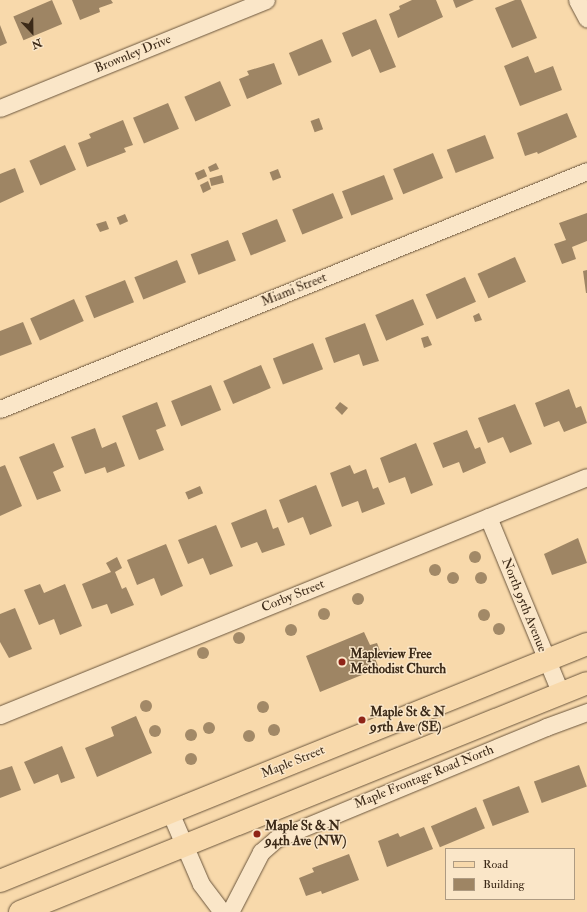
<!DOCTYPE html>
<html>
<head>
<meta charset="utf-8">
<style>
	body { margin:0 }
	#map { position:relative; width:587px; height:912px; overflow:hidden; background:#f8d9ab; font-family:"IM FELL Double Pica",serif }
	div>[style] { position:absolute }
	.building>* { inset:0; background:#9e8564; transform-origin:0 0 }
	.roads { filter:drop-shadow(0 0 1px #6b563d) drop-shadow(0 0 1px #6b563d) }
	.minor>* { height:17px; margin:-8.5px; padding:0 8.5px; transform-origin:8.5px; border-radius:8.5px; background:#fae6c8 }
	.primary>* { height:22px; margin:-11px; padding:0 11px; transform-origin:11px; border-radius:11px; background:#f8d9ab }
	.trees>* { width:12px; height:12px; margin:-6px; border-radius:50%; background:#a28967 }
	.dots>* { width:11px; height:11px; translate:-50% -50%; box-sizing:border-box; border:2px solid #fae6c8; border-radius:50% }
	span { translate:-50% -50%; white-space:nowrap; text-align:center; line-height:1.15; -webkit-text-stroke:3px #fae6c8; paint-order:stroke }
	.street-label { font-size:13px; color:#3c2a18 }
	.poi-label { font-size:13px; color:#3c2a18; font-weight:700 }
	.left { translate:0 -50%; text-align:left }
	.legend { position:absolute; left:445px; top:848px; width:130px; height:52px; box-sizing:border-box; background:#fae6c8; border:1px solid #ae9b82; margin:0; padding:5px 7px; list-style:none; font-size:12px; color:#3c2a18 }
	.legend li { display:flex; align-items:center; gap:8px; height:20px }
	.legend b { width:20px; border:1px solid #ae9b82 }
	.north { position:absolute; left:12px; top:12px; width:40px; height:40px; -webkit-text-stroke:3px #fae6c8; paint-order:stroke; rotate:158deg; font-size:11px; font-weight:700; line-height:16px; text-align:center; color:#3c2a18 }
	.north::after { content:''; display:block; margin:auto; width:14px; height:18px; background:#3c2a18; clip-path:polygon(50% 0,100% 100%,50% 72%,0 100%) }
</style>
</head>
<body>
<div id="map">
	<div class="building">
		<i style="left:52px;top:0;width:26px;height:42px;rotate:67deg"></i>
		<i style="clip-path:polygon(72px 0,111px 0,113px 3px,99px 8px,100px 12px,80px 20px)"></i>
		<i style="clip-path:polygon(412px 0,436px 0,443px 17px,398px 38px,389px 14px,400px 9px,399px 6px)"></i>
		<i style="clip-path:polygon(453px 0,474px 0,456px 8px)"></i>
		<i style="clip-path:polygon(515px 0,521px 0,537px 38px,512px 48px,495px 8px)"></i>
		<i style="clip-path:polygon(376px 19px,396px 67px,380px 73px,370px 49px,352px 57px,342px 33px)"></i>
		<i style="clip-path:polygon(0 25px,7px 43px,0 46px)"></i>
		<i style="left:322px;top:39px;width:25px;height:36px;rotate:67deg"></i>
		<i style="clip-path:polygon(528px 56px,535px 73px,553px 66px,562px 90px,520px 106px,504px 66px)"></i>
		<i style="clip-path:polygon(274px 63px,282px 84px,247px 99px,239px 79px,249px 75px,247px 71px)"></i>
		<i style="left:220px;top:81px;width:27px;height:39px;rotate:66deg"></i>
		<i style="left:168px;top:103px;width:28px;height:38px;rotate:67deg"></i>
		<i style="clip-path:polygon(567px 113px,577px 137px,538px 154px,537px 152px,525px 156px,517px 133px)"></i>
		<i style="left:319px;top:118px;width:12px;height:9px;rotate:70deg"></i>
		<i style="clip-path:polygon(123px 120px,133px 145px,124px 148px,126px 152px,87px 167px,78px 143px,91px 138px,89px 134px)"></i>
		<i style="left:485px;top:135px;width:25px;height:41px;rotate:69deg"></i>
		<i style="left:65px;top:145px;width:27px;height:39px;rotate:66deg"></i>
		<i style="left:433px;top:153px;width:27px;height:43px;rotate:68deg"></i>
		<i style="clip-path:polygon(216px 163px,219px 169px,210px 172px,208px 167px)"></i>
		<i style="clip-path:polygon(15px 168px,24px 192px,0 203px,0 174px)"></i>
		<i style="left:204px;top:169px;width:8px;height:10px;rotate:67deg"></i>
		<i style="left:278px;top:169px;width:9px;height:9px;rotate:69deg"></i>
		<i style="left:222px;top:175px;width:8px;height:13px;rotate:76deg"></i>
		<i style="left:384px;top:175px;width:26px;height:45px;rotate:69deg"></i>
		<i style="clip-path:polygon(208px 181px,211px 189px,203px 193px,200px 185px)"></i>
		<i style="left:333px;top:193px;width:27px;height:44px;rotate:68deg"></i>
		<i style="clip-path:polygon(587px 213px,587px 241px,572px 247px,576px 259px,562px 264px,554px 244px,566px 240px,559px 223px)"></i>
		<i style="left:125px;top:214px;width:8px;height:9px;rotate:67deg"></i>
		<i style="left:277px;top:219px;width:24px;height:38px;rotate:68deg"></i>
		<i style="clip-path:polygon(106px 221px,109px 229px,100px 232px,96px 224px)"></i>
		<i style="left:228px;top:240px;width:22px;height:40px;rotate:69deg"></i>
		<i style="left:515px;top:257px;width:27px;height:41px;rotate:66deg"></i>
		<i style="left:177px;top:260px;width:24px;height:46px;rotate:68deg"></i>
		<i style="clip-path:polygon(587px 270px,587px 293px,586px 293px,583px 271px)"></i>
		<i style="left:465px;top:277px;width:27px;height:43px;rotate:66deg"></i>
		<i style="left:125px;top:280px;width:24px;height:43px;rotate:68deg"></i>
		<i style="left:74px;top:299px;width:24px;height:48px;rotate:66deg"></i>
		<i style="left:413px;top:299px;width:28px;height:41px;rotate:67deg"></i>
		<i style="clip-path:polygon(479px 313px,482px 320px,475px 322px,473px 316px)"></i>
		<i style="clip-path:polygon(23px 322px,32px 344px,0 356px,0 331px)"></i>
		<i style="clip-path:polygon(365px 323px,379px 361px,363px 366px,359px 354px,334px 363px,325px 338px)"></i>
		<i style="clip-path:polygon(428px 336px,432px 345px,424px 348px,421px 338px)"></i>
		<i style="left:313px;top:343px;width:28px;height:43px;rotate:69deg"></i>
		<i style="left:261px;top:365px;width:25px;height:41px;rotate:67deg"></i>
		<i style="left:211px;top:385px;width:27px;height:43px;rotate:68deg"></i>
		<i style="clip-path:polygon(569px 389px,576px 408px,581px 406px,587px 423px,564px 432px,559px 421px,544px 427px,535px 403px)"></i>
		<i style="clip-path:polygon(157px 402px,166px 426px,156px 430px,164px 450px,139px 460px,122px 416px)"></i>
		<i style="clip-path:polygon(340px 402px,348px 408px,342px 415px,335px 408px)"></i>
		<i style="clip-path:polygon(515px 404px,532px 444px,510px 453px,503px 437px,488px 443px,478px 418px)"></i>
		<i style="clip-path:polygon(95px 428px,102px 448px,116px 442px,125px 466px,107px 473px,105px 467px,85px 474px,71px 437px)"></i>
		<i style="clip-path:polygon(467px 430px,475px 449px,480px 447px,486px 463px,463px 473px,459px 462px,443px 468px,433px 443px)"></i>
		<i style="clip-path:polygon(54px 443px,64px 467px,53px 472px,61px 491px,37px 500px,19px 457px)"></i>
		<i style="clip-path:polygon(416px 443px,433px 485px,411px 494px,405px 477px,389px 483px,380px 458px)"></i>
		<i style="clip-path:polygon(5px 465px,22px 506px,0 516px,0 467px)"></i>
		<i style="clip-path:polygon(350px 465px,354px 474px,366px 469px,373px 489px,378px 487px,385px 504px,362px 513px,358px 501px,342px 507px,330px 473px)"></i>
		<i style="clip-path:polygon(316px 485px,332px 526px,310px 535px,303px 517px,288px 523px,279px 500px)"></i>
		<i style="left:200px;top:486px;width:8px;height:16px;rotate:67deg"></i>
		<i style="clip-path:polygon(266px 509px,273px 529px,278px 527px,285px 545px,262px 553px,257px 542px,241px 548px,231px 523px)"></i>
		<i style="clip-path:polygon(216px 525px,233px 566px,210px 575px,203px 558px,188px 564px,178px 540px)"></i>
		<i style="clip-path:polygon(578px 538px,587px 563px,552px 575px,544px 554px)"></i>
		<i style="clip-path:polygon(166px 544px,183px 586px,161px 596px,154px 578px,137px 585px,127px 560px)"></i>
		<i style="clip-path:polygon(117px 557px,122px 568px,115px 572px,122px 589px,126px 587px,134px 605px,111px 614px,107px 604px,92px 609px,82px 584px,111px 572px,106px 563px)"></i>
		<i style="clip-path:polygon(40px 584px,44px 593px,65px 584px,82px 626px,60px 635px,54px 619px,39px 625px,24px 590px)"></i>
		<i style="clip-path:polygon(15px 608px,32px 649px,9px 658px,0 642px,0 614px)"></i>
		<i style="clip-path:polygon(364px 632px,370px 645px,377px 643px,381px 653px,374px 656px,379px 668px,320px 692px,306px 656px)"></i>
		<i style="clip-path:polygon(136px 716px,152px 753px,97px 777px,85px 748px,114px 736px,111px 727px)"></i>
		<i style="clip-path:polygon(62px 746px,75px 778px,61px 783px,58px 774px,34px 784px,24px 762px)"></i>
		<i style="left:579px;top:765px;width:23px;height:48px;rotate:70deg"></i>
		<i style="clip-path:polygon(12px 766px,21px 790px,0 798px,0 770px)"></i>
		<i style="left:519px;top:786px;width:28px;height:39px;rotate:69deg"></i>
		<i style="left:476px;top:807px;width:23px;height:49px;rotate:67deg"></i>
		<i style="clip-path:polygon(424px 827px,433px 849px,387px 867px,378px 841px,398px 833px,400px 837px)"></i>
		<i style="clip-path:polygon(349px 854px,359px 880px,322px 894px,321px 891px,306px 896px,299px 878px,314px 872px,312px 868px)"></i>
	</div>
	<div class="roads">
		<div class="minor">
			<i style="left:577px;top:0;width:21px;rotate:62deg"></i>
			<i style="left:0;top:108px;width:287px;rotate:-22.1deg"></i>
			<i style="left:0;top:409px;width:633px;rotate:-22.07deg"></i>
			<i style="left:488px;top:517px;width:191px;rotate:67.6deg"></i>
			<i style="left:0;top:715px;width:633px;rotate:-22.07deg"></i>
			<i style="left:170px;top:812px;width:78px;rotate:66.7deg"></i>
			<i style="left:201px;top:884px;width:35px;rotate:53deg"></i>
			<i style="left:230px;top:912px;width:68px;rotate:-62.7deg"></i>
			<i style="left:261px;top:852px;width:20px;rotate:-41deg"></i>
			<i style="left:276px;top:839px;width:292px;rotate:-22.5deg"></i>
			<i style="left:546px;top:727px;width:44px;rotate:-20.1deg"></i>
		</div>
		<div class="primary">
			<i style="left:0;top:881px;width:633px;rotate:-21.99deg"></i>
			<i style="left:20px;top:912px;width:611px;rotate:-21.99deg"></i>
		</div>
	</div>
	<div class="trees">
		<i style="left:475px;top:557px"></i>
		<i style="left:435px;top:570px"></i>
		<i style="left:453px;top:578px"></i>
		<i style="left:481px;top:578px"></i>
		<i style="left:358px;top:599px"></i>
		<i style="left:324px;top:614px"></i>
		<i style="left:484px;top:615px"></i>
		<i style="left:499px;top:629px"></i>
		<i style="left:291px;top:630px"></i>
		<i style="left:239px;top:638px"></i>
		<i style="left:203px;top:653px"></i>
		<i style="left:146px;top:706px"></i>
		<i style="left:263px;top:707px"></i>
		<i style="left:209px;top:728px"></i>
		<i style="left:274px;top:730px"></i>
		<i style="left:155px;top:731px"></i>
		<i style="left:191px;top:735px"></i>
		<i style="left:249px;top:736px"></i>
		<i style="left:191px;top:759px"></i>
	</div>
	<div class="dots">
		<i style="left:342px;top:662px;background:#8f2418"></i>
		<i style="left:362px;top:720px;background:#8f2418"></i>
		<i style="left:257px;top:834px;background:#8f2418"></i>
	</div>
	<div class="street-label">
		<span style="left:133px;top:54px;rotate:-22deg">Brownley Drive</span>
		<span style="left:294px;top:290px;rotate:-22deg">Miami Street</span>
		<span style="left:293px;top:596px;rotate:-22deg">Corby Street</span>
		<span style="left:524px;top:605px;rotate:68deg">North 95th Avenue</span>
		<span style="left:293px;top:762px;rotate:-22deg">Maple Street</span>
		<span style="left:424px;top:777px;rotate:-22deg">Maple Frontage Road North</span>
	</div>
	<div class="poi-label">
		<span class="left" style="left:350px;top:662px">Mapleview Free<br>Methodist Church</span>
		<span class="left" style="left:370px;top:720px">Maple St &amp; N<br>95th Ave (SE)</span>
		<span class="left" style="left:265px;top:834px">Maple St &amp; N<br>94th Ave (NW)</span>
	</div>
	<ul class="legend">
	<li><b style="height:5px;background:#f8d9ab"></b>Road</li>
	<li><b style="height:11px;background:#9e8564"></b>Building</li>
	</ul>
	<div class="north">N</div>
</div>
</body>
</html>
